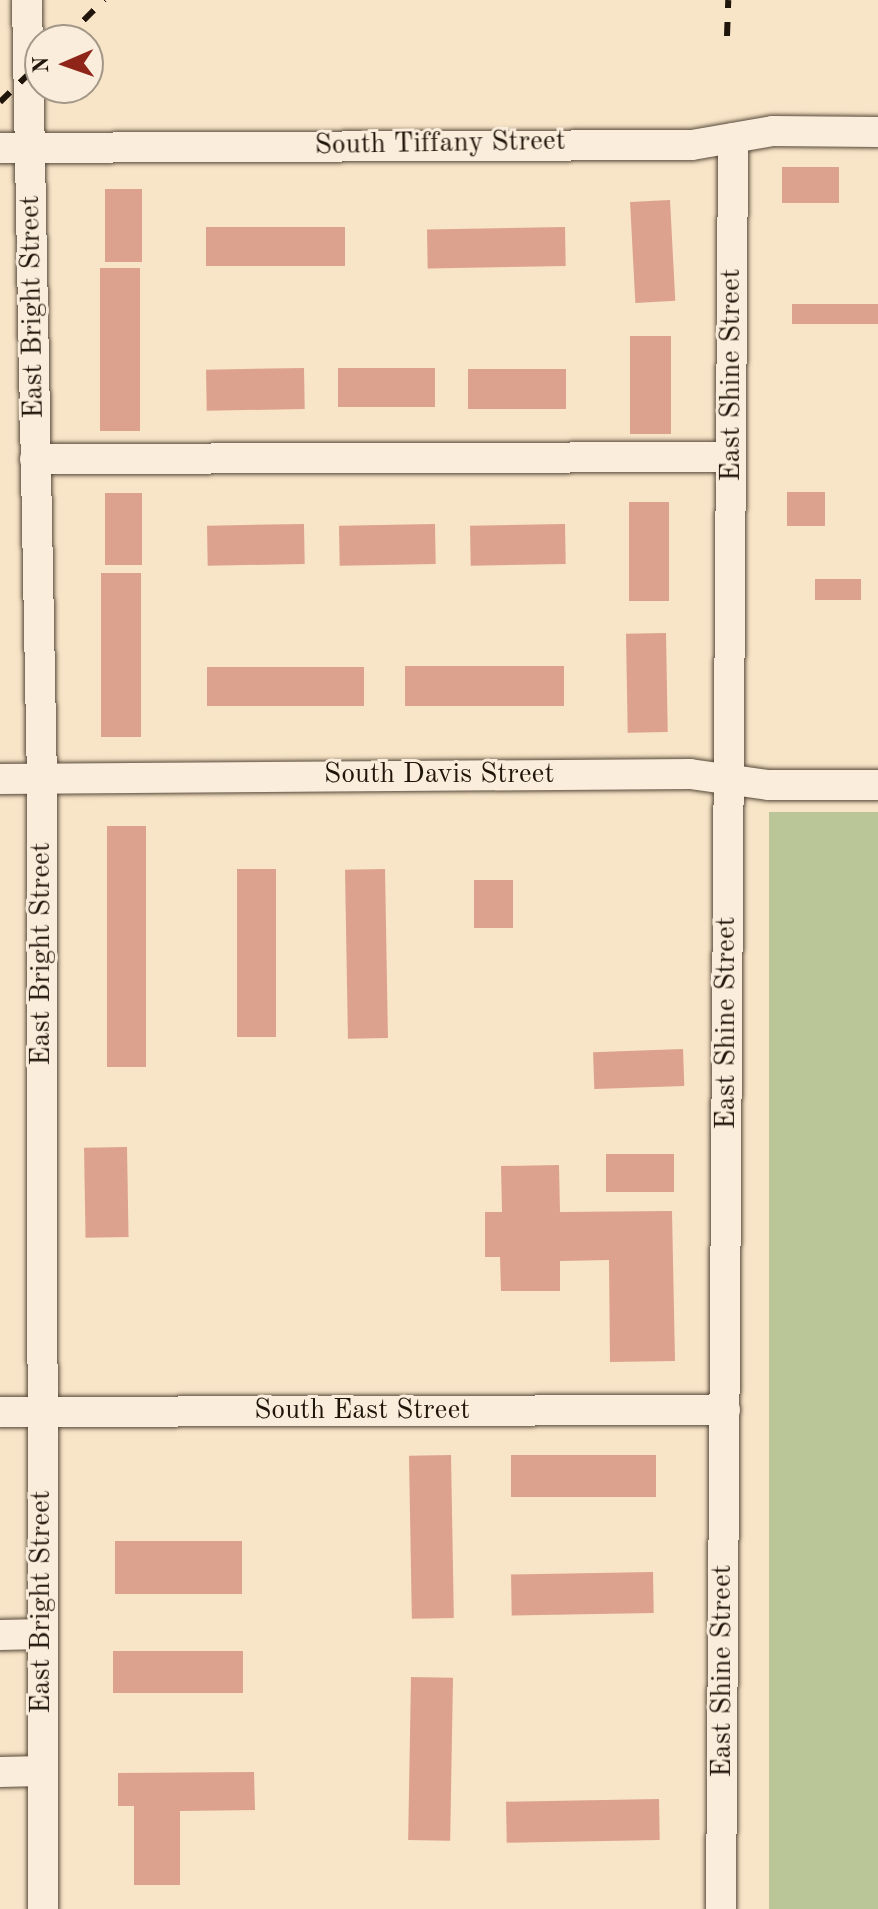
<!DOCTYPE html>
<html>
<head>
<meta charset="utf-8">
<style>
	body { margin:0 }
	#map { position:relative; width:878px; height:1909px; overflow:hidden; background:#f8e4c7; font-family:"Old Standard TT",serif }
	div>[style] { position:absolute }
	.green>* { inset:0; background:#bac598; transform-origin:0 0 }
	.building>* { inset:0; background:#dda28d; transform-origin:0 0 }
	.roads { filter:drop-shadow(0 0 2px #564939) drop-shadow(0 0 2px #564939) }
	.minor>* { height:30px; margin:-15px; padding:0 15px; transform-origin:15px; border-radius:15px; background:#faeddb }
	.rail>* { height:6px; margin-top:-3px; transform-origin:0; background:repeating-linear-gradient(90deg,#20150a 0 14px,transparent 0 28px) }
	span { translate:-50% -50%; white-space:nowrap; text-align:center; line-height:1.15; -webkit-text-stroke:6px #faeddb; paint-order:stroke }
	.street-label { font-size:28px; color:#20150a }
	.north { position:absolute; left:24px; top:24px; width:80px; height:80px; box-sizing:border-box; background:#faeddb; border:2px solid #a39787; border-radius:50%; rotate:268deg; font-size:22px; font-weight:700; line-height:32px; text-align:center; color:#20150a }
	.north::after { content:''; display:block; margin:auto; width:28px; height:36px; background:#8f2418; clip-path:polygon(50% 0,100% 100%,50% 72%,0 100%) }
</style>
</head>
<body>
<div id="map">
	<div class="green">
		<i style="left:769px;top:812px;width:109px;height:1097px"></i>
	</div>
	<div class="building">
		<i style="left:839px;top:167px;width:36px;height:57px;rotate:90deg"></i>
		<i style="left:105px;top:189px;width:37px;height:73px"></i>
		<i style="left:670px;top:200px;width:101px;height:40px;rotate:87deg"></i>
		<i style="left:345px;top:227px;width:39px;height:139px;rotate:90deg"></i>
		<i style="left:565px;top:227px;width:39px;height:138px;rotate:89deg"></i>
		<i style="left:100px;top:268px;width:40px;height:163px"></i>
		<i style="left:878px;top:304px;width:20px;height:86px;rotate:90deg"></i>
		<i style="left:630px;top:336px;width:41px;height:98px"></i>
		<i style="left:304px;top:368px;width:41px;height:98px;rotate:89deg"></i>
		<i style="left:435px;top:368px;width:39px;height:97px;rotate:90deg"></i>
		<i style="left:468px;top:369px;width:98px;height:40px"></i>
		<i style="left:787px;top:492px;width:38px;height:34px"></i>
		<i style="left:105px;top:493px;width:37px;height:72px"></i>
		<i style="left:629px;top:502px;width:40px;height:99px"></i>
		<i style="left:304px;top:524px;width:40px;height:97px;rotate:89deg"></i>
		<i style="left:435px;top:524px;width:40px;height:96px;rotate:89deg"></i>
		<i style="left:565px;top:524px;width:40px;height:95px;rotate:89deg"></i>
		<i style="left:101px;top:573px;width:40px;height:164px"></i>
		<i style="left:815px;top:579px;width:46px;height:21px"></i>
		<i style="left:666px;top:633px;width:99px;height:40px;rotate:89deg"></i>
		<i style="left:564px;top:666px;width:40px;height:159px;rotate:90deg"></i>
		<i style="left:364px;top:667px;width:39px;height:157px;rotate:90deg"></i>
		<i style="left:107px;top:826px;width:39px;height:241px"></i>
		<i style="left:237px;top:869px;width:39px;height:168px"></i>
		<i style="left:385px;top:869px;width:169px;height:40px;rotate:89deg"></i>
		<i style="left:474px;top:880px;width:39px;height:48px"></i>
		<i style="left:683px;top:1049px;width:37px;height:90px;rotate:88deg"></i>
		<i style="left:127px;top:1147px;width:90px;height:43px;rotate:89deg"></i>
		<i style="left:606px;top:1154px;width:68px;height:38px"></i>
		<i style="clip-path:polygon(559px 1165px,560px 1212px,672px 1211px,675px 1361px,610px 1362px,609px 1260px,560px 1261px,560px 1291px,501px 1291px,500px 1257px,485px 1257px,485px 1212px,502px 1212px,501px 1166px)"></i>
		<i style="left:451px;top:1455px;width:163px;height:42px;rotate:89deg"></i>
		<i style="left:656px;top:1455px;width:42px;height:145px;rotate:90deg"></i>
		<i style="left:242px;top:1541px;width:53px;height:127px;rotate:90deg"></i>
		<i style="left:653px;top:1572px;width:41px;height:142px;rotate:89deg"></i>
		<i style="left:243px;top:1651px;width:42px;height:130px;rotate:90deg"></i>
		<i style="left:411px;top:1677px;width:42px;height:163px;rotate:1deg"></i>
		<i style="clip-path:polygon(254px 1772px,255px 1810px,180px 1811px,180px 1885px,134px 1885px,134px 1806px,118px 1806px,118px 1773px)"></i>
		<i style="left:659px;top:1799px;width:41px;height:153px;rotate:89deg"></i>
	</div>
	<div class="roads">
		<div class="minor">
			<i style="left:27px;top:0;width:779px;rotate:88.9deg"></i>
			<i style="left:42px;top:779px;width:1130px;rotate:89.95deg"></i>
			<i style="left:0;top:148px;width:692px;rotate:-0.25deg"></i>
			<i style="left:692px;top:145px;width:82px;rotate:-9.8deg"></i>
			<i style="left:773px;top:131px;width:105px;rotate:0.5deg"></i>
			<i style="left:35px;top:459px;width:696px;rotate:-0.16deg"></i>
			<i style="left:0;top:779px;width:690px;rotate:-0.42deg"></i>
			<i style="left:690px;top:774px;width:79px;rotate:8deg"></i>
			<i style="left:768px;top:785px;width:110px"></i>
			<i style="left:0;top:1412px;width:725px;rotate:-0.16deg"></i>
			<i style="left:0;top:1635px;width:42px;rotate:-1.4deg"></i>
			<i style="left:0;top:1772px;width:42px;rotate:-1.4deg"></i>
			<i style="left:721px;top:1909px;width:1771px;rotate:-89.61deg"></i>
		</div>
	</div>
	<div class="rail">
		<i style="left:727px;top:36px;width:36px;rotate:-88deg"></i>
		<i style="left:64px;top:40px;width:57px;rotate:-45deg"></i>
		<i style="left:0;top:102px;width:56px;rotate:-44.3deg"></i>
	</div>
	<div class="street-label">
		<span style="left:440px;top:144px;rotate:-1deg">South Tiffany Street</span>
		<span style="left:33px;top:307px;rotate:-91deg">East Bright Street</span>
		<span style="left:732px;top:375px;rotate:-90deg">East Shine Street</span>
		<span style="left:439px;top:775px">South Davis Street</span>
		<span style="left:42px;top:954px;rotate:-90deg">East Bright Street</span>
		<span style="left:727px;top:1023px;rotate:-90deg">East Shine Street</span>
		<span style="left:362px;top:1411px">South East Street</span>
		<span style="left:42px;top:1602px;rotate:-90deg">East Bright Street</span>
		<span style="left:723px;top:1671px;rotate:-90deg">East Shine Street</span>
	</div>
	<div class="north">N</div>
</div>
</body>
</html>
